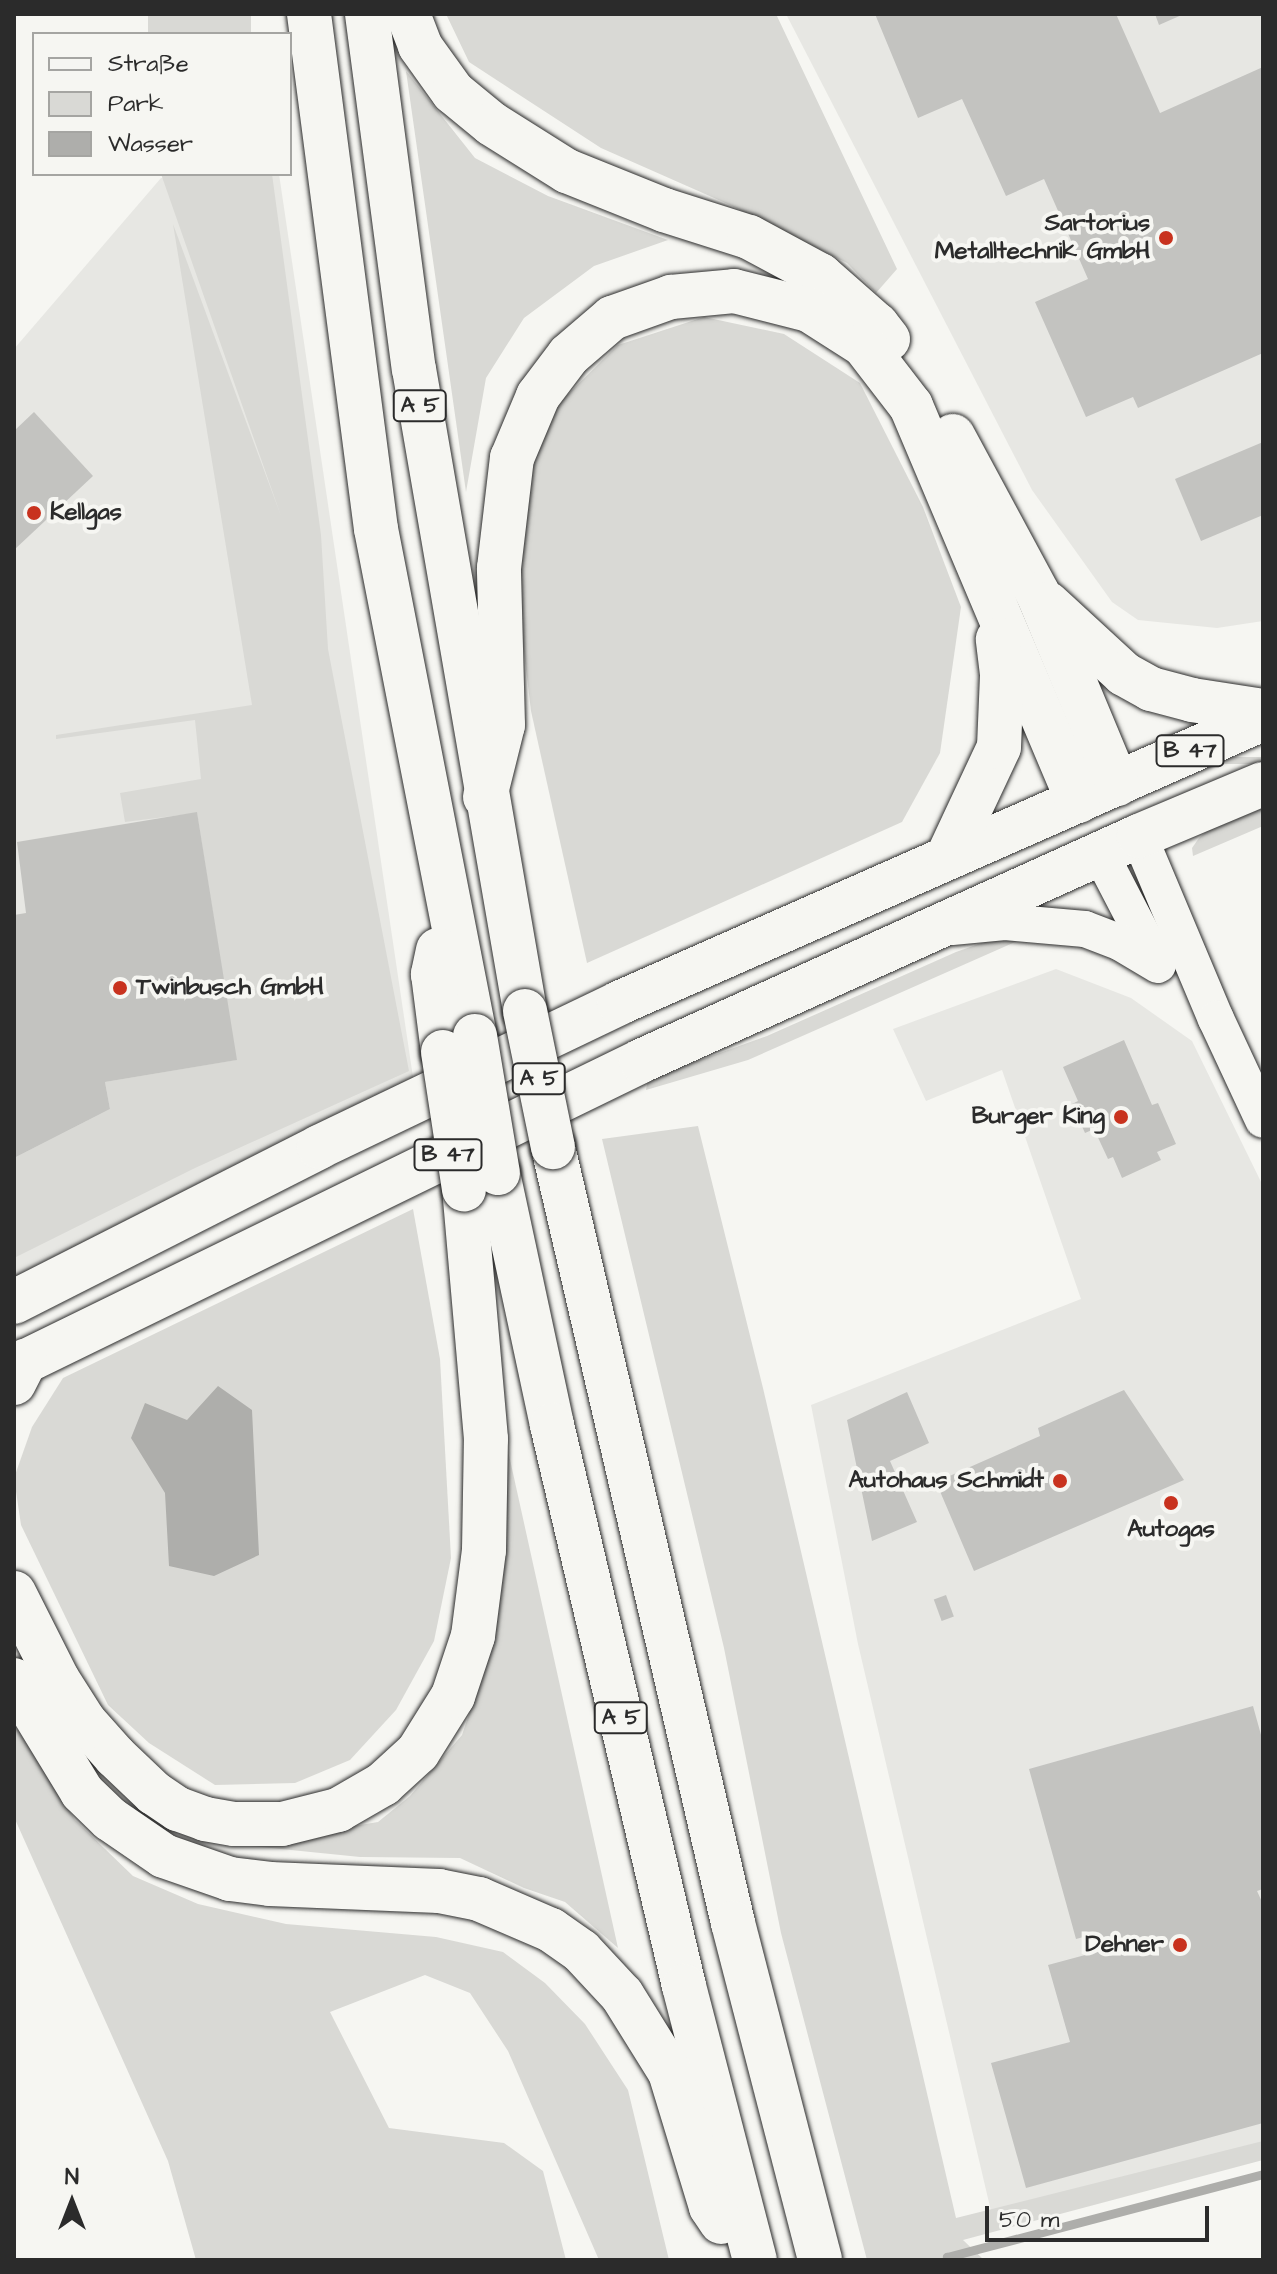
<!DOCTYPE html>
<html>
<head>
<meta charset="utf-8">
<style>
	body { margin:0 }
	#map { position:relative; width:1277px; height:2274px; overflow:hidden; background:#f6f6f2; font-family:"Architects Daughter",sans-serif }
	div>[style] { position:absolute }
	.built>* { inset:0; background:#e7e7e3 }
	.green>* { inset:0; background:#d9d9d5; transform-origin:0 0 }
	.water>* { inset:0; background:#aeaeab }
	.stream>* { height:9px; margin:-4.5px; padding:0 4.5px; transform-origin:4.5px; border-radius:4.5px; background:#aeaeab }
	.building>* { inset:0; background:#c3c3c0; transform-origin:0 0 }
	.roads { filter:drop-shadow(0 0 2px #2b2b2b) drop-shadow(0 0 2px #2b2b2b) }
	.minor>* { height:36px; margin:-18px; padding:0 18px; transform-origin:18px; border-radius:18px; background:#f6f6f2 }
	.major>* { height:44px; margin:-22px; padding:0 22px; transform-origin:22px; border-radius:22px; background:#f6f6f2 }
	.highway>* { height:44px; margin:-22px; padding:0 22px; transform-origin:22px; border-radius:22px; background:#f6f6f2 }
	.bridges { filter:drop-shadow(0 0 2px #2b2b2b) drop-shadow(0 0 2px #2b2b2b) }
	.highway-bridge>* { height:44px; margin:-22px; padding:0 22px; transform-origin:22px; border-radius:22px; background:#f6f6f2 }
	.dots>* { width:22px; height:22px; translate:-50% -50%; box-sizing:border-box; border:4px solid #f6f6f2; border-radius:50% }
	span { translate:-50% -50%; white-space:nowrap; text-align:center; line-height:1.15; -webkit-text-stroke:8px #f6f6f2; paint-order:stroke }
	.shield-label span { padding:2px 6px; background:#f6f6f2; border:2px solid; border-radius:6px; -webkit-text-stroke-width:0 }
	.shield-label { font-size:22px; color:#2b2b2b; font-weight:700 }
	.poi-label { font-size:24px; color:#2b2b2b; font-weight:700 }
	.right { translate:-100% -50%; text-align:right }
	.left { translate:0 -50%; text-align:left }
	.frame { position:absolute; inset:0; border:16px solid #2b2b2b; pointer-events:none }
	.legend { position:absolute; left:32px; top:32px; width:260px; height:144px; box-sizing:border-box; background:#f6f6f2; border:2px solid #a5a5a2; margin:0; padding:10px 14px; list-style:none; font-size:24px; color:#2b2b2b }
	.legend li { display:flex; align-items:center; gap:16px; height:40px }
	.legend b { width:40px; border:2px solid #a5a5a2 }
	.north { position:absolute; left:32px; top:2162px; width:80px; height:80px; -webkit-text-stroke:6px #f6f6f2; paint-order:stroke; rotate:0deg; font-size:22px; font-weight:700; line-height:32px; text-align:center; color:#2b2b2b }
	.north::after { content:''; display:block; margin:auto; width:28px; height:36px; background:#2b2b2b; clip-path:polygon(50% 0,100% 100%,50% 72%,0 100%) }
	.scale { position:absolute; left:985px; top:2206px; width:224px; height:36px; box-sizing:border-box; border:4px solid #2b2b2b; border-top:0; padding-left:10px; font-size:24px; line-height:28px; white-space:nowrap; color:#2b2b2b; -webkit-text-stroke:6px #f6f6f2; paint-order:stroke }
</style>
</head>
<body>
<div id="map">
	<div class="built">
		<i style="clip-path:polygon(786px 14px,1263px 14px,1263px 621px,1217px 628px,1138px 620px,1112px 602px,1032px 490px)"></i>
		<i style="clip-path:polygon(279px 174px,414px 1084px,14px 1282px,14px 349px,161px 178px)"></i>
		<i style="clip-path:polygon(1056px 969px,1131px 998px,1192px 1041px,1263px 1186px,1263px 2151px,994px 2224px,858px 1644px,811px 1405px,1081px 1299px,1002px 1070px,926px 1101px,893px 1029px)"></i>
	</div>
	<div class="green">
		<i style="left:148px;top:14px;width:103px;height:20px"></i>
		<i style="clip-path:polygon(446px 14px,776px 14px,897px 269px,876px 293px,847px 263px,730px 205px,601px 148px,469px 62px)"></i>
		<i style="clip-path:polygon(406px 71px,475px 158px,548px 196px,668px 240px,594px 266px,524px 318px,486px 378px,466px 492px)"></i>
		<i style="clip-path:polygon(161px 174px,272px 174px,321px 535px,328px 649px,409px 1071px,195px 1168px,14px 1258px,14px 1158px,110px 1109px,105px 1082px,236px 1060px,197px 813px,125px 822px,120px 793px,201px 779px,195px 720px,56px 739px,56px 735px,252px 705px,173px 224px,281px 516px)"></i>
		<i style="clip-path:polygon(704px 317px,784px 334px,860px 383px,923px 507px,961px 607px,940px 753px,902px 822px,587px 963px,531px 711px,513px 557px,524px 461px,552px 410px,618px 345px)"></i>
		<i style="left:1263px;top:757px;width:7px;height:97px;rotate:90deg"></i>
		<i style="clip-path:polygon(1263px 803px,1263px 826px,1193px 856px,1192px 848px,1199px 838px,1220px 820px)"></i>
		<i style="clip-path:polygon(1029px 936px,748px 1060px,646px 1090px,648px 1079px,767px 1036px,956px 952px,993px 939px)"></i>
		<i style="clip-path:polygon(698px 1126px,763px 1388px,956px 2218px,1263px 2141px,1263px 2160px,963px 2240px,984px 2260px,867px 2260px,781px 1933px,724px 1648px,602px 1139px)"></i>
		<i style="clip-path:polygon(413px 1209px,440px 1359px,451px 1558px,434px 1641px,396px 1710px,350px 1760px,295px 1783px,215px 1785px,149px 1743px,108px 1705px,21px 1525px,14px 1478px,32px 1427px,63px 1378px)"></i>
		<i style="clip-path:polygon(503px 1428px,618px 1948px,565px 1902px,524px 1888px,460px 1858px,360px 1857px,241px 1845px,378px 1822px,410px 1796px,462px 1735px,487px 1661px)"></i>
		<i style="clip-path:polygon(14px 1724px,75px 1820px,133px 1876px,198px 1904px,286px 1924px,436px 1937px,503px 1952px,545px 1983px,585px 2024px,628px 2090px,669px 2260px,599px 2260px,508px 2051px,470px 1993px,425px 1975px,330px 2012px,389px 2128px,504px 2143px,543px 2171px,566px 2260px,196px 2260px,168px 2161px,14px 1817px)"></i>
	</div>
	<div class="water">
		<i style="clip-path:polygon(218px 1386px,252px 1410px,259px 1555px,214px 1576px,169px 1566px,165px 1493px,131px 1438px,145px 1403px,187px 1420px)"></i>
	</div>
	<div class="stream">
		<i style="left:949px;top:2260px;width:4px;rotate:-124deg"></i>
		<i style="left:947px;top:2257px;width:327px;rotate:-14.7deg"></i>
	</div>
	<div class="building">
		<i style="clip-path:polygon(875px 14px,1116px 14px,1160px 113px,1263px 67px,1263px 353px,1138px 408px,1133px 397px,1086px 417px,1035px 302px,1088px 279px,1044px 179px,1006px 196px,962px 99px,918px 118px)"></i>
		<i style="clip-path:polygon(1155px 14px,1184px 14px,1159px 25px)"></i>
		<i style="clip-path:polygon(34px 412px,93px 476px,14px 550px,14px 431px)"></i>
		<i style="clip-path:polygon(1263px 442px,1263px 515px,1201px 541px,1175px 479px)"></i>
		<i style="clip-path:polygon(197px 812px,237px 1060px,105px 1082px,110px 1109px,14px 1158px,14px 915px,26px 913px,17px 842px)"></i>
		<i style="clip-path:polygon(1124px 1040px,1152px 1105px,1158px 1103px,1176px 1144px,1157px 1152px,1161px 1160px,1122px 1178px,1113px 1157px,1108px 1159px,1094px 1129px,1085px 1133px,1072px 1104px,1078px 1101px,1063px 1067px)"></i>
		<i style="clip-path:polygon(1124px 1390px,1184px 1480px,974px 1571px,936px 1482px,1040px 1436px,1038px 1428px)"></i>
		<i style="clip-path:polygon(907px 1392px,929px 1443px,890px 1461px,917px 1522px,872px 1541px,847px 1420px)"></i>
		<i style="left:946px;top:1595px;width:23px;height:13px;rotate:70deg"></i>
		<i style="clip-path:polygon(1253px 1706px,1263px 1742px,1263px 1889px,1257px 1891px,1263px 1904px,1263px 2123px,1026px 2188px,991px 2063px,1070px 2042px,1048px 1965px,1100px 1951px,1095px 1934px,1076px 1939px,1029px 1769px)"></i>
	</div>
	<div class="roads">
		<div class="minor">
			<i style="left:1139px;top:836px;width:199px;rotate:67.2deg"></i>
			<i style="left:1216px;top:1019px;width:111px;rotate:65deg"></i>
			<i style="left:1100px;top:853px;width:124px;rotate:62.6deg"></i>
			<i style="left:952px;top:927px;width:53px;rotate:-5.4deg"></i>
			<i style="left:1005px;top:922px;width:80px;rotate:5deg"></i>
			<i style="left:1085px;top:929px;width:39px;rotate:21deg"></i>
			<i style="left:1121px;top:943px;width:43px;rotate:30.7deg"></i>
		</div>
		<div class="major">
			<i style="left:14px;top:1302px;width:342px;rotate:-26.9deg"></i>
			<i style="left:319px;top:1147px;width:333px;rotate:-25.6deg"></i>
			<i style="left:619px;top:1003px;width:704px;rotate:-23.8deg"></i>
			<i style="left:14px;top:1367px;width:698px;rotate:-26.01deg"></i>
			<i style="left:641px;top:1061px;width:546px;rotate:-24.31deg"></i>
			<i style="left:1139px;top:836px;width:134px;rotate:-22.8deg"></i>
		</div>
		<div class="highway">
			<i style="left:309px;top:14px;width:519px;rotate:82.59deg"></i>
			<i style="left:376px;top:529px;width:517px;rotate:78.95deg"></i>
			<i style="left:367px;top:14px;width:358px;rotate:82.5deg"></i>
			<i style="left:414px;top:369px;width:652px;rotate:80.19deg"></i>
			<i style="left:408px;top:14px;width:34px;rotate:69deg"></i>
			<i style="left:420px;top:46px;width:57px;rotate:54.3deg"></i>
			<i style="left:453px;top:92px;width:50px;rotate:39.4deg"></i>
			<i style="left:492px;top:124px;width:89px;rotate:32.1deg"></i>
			<i style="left:567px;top:171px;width:105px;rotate:21.9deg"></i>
			<i style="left:664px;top:210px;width:89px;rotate:17.6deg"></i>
			<i style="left:749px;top:237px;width:81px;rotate:28.2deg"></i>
			<i style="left:820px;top:275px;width:76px;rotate:41.3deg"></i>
			<i style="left:877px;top:325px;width:18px;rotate:52deg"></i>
			<i style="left:953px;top:436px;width:179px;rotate:61.7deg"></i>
			<i style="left:1038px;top:594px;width:206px;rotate:67.4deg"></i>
			<i style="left:1048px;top:604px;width:103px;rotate:42.6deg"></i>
			<i style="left:1124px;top:674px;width:31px;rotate:29deg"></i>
			<i style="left:1151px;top:689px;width:42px;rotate:15deg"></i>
			<i style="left:1192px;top:700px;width:72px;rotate:8.8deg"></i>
			<i style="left:485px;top:797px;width:74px;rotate:-76deg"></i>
			<i style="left:503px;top:725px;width:157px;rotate:-91.5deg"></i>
			<i style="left:499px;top:568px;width:111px;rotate:-83.3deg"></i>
			<i style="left:512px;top:458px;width:67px;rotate:-67.2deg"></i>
			<i style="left:538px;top:396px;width:51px;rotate:-52.9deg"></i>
			<i style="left:569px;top:355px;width:57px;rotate:-40.7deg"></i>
			<i style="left:612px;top:318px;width:63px;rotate:-19.6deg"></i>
			<i style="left:671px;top:297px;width:63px;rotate:-5.4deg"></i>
			<i style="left:734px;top:291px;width:77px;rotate:14.2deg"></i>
			<i style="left:809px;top:310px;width:65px;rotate:32.5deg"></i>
			<i style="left:864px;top:345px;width:77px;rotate:52.4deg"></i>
			<i style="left:911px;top:406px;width:429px;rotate:67.1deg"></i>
			<i style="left:948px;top:856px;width:120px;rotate:-64.9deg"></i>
			<i style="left:999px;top:747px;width:73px;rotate:-87.6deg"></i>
			<i style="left:1002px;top:674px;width:35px;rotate:-97deg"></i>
			<i style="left:438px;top:950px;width:25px;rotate:102deg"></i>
			<i style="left:433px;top:974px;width:79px;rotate:82.7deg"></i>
			<i style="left:553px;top:1147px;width:797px;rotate:76.94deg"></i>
			<i style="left:733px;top:1923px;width:348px;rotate:75.5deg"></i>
			<i style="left:498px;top:1173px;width:258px;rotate:77.9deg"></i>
			<i style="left:552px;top:1425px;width:576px;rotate:76.76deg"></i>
			<i style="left:684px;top:1986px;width:283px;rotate:75.5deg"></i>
			<i style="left:14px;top:1383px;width:25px;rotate:-63deg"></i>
			<i style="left:14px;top:1593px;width:97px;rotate:63.2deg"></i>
			<i style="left:58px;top:1680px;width:49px;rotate:57.6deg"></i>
			<i style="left:84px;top:1721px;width:47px;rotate:48.5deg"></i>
			<i style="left:115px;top:1756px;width:54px;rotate:43.5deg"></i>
			<i style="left:154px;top:1793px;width:29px;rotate:34deg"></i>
			<i style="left:178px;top:1809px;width:29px;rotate:20deg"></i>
			<i style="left:205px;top:1819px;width:29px;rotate:10deg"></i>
			<i style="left:234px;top:1824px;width:48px"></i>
			<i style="left:282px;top:1824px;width:58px;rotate:-14deg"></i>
			<i style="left:338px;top:1810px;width:52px;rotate:-30deg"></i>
			<i style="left:383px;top:1784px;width:47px;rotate:-42.4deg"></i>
			<i style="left:418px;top:1752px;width:66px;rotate:-58deg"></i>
			<i style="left:453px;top:1696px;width:63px;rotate:-71.6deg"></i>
			<i style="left:473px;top:1636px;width:87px;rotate:-82.7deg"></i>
			<i style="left:484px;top:1550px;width:111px;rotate:-89deg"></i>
			<i style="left:486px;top:1439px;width:251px;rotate:-95deg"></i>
			<i style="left:14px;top:1680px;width:131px;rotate:58.7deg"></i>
			<i style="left:82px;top:1792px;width:39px;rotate:44deg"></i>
			<i style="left:110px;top:1819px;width:65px;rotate:34.4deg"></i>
			<i style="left:164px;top:1856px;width:70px;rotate:19.2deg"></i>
			<i style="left:230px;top:1879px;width:40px;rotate:7.1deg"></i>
			<i style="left:270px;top:1884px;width:169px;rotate:2.4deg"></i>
			<i style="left:439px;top:1891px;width:41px;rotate:11.3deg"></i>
			<i style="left:479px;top:1899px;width:78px;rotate:23.3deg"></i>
			<i style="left:551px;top:1930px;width:37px;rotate:35deg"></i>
			<i style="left:581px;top:1951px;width:60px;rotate:47deg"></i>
			<i style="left:622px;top:1995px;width:91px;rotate:58.1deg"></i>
			<i style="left:670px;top:2072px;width:141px;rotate:73.1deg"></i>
			<i style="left:711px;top:2207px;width:18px;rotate:56deg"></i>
		</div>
	</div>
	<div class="bridges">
		<div class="highway-bridge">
			<i style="left:525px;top:1011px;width:139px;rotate:78.4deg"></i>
			<i style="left:475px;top:1036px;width:139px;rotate:80.5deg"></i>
			<i style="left:443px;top:1052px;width:139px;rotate:81.3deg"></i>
		</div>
	</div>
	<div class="dots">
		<i style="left:1166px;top:238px;background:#c8321e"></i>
		<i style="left:34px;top:513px;background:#c8321e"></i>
		<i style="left:120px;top:988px;background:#c8321e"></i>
		<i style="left:1121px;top:1117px;background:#c8321e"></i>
		<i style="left:1060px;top:1481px;background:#c8321e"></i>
		<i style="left:1171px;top:1503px;background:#c8321e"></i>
		<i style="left:1180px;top:1945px;background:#c8321e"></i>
	</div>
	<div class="shield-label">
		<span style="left:420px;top:406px">A 5</span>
		<span style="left:1190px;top:751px">B 47</span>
		<span style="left:539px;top:1079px">A 5</span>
		<span style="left:448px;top:1155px">B 47</span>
		<span style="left:621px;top:1718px">A 5</span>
	</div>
	<div class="poi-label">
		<span class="right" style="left:1150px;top:238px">Sartorius<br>Metalltechnik GmbH</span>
		<span class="left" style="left:50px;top:513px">Kellgas</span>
		<span class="left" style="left:136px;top:988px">Twinbusch GmbH</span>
		<span class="right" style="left:1105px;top:1117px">Burger King</span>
		<span class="right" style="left:1044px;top:1481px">Autohaus Schmidt</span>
		<span style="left:1171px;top:1530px">Autogas</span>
		<span class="right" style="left:1164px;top:1945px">Dehner</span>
	</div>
	<div class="frame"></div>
	<ul class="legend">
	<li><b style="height:10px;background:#f6f6f2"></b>Straße</li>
	<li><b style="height:22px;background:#d9d9d5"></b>Park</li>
	<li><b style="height:22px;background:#aeaeab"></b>Wasser</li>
	</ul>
	<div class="north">N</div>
	<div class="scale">50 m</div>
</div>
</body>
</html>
